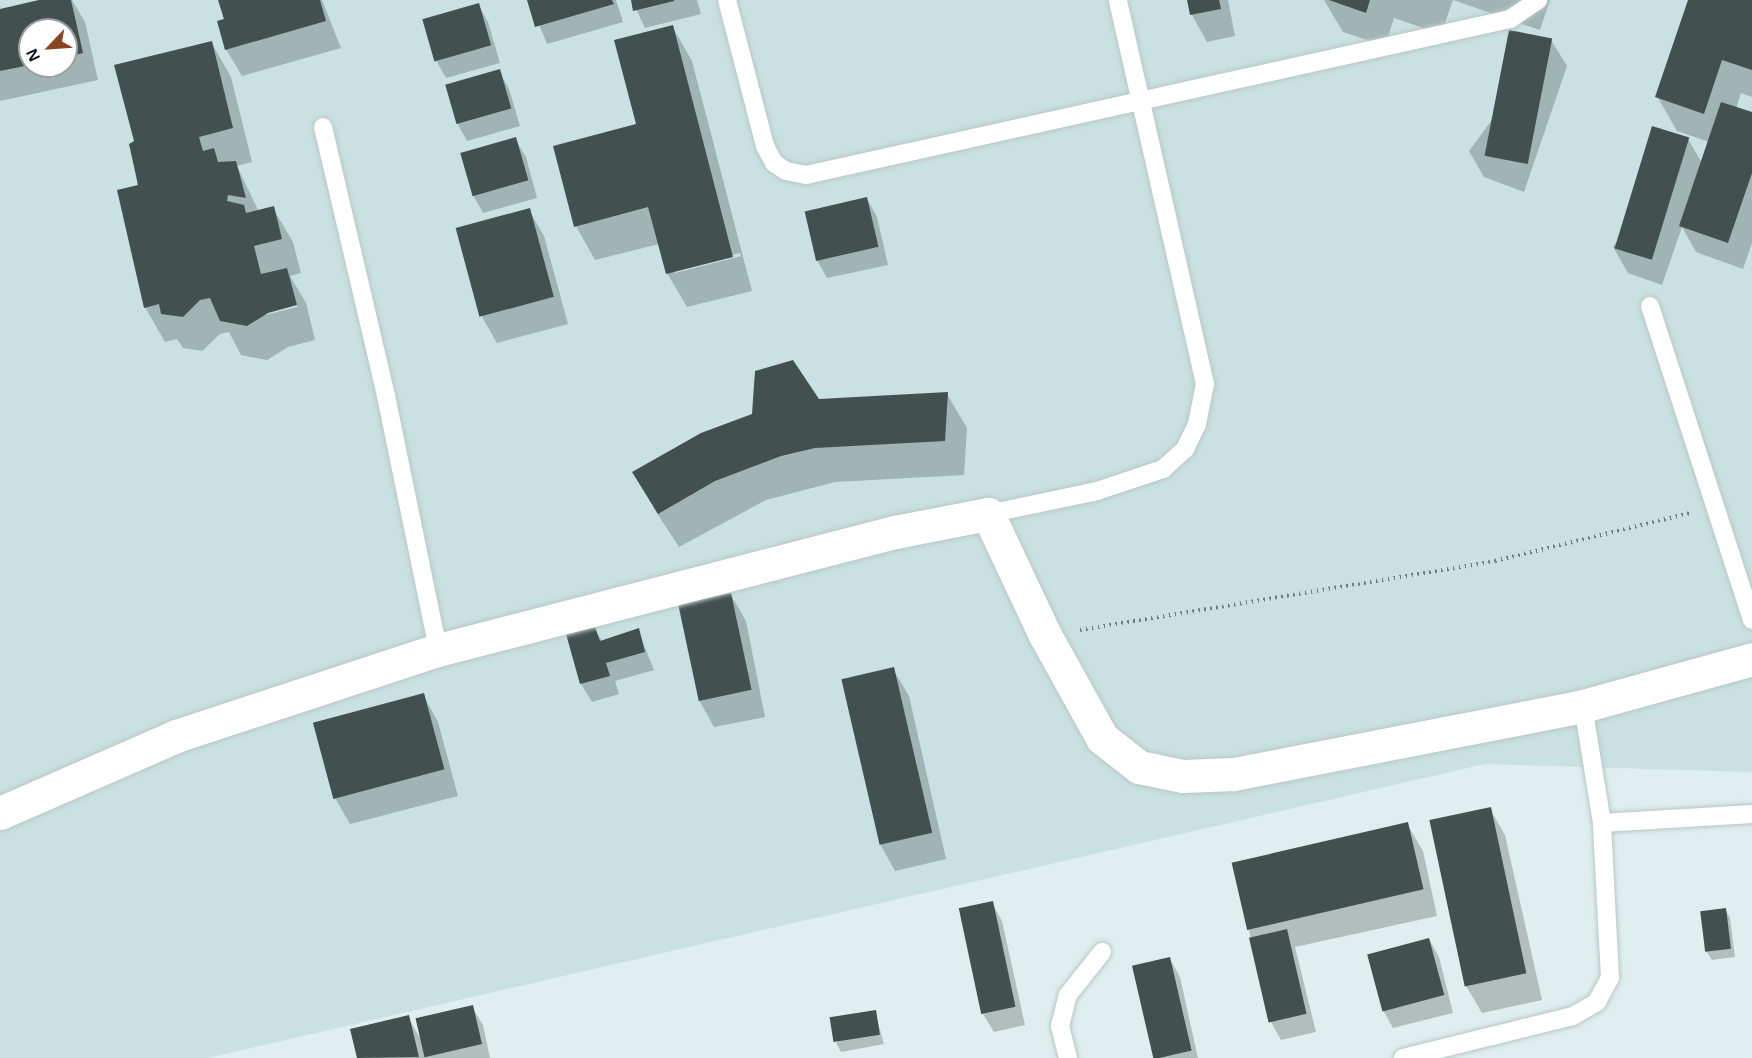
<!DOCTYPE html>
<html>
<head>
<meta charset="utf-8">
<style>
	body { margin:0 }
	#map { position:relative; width:1752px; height:1058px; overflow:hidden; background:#dfeeee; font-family:Helvetica,sans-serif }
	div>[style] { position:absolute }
	.built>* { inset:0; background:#c9e1e0 }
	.shadow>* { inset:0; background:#0003 }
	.building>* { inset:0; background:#435050; transform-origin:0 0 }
	.path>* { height:4px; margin-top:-2px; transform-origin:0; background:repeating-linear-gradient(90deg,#727d7c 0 1.5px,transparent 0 6px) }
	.roads { filter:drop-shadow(0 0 2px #b8c7c6) drop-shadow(0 0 2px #b8c7c6) }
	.service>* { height:18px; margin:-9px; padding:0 9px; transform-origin:9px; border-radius:9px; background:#fff }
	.minor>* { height:33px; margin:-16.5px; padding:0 16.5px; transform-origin:16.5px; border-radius:16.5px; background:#fff }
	span { translate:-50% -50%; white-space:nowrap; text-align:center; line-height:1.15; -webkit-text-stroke:6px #fff; paint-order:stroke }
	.north { position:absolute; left:18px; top:18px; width:60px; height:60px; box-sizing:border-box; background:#fff; border:2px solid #9ea0a0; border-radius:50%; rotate:245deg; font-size:16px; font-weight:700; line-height:24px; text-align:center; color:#0c1211 }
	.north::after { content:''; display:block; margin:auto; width:21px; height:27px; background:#8c4324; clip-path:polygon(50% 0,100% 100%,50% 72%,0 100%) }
</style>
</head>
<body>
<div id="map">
	<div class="built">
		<i style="clip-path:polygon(evenodd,0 0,1752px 0,1752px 772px,1485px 764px,207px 1058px,0 1058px,0 0,30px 30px,66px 30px,66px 66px,30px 66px,30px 30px)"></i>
	</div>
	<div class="shadow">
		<i style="clip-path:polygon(evenodd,46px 0,72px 0,85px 22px,98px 80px,0 101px,0 10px,46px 0,30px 30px,66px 30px,66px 66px,30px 66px,30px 30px)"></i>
		<i style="clip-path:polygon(222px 0,322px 0,341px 48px,242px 76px,226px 49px)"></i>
		<i style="clip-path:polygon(529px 0,616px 0,623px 22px,547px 44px)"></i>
		<i style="clip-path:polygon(632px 0,697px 0,701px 14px,645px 28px)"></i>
		<i style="clip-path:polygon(1189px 0,1228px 0,1235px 36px,1207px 42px,1192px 15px)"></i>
		<i style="clip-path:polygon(1324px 0,1550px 0,1540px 30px,1453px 0,1441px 34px,1394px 18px,1385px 46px,1343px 32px)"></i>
		<i style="clip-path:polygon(1689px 0,1752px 0,1752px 97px,1741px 93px,1736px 109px,1752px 114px,1752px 243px,1743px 269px,1696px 252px,1682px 227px,1662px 285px,1628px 273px,1613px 247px,1688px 139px,1702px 163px,1709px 142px,1677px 131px,1657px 96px)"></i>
		<i style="clip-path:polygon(478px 4px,488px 22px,500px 63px,446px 78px,436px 60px)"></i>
		<i style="clip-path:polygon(evenodd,672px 26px,692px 61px,752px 291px,687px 307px,667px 273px,659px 244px,595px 260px,576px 226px,638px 125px,672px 26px,740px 253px,741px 256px,675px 273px,675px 270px,740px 253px)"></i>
		<i style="clip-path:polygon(1551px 40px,1567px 66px,1524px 192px,1484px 177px,1469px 151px)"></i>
		<i style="clip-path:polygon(evenodd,211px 42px,231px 77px,252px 162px,237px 166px,259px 212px,273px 208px,293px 242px,301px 273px,290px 276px,306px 303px,315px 340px,288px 347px,267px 360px,241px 355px,229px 332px,220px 334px,202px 351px,183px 348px,177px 339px,165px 342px,145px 307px,135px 142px,211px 42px,297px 304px,297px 307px,261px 316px,260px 314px,297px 304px)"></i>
		<i style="clip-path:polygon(499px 71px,509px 89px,520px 126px,467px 141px,457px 123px)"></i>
		<i style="clip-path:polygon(515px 139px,526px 157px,537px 198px,483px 213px,473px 195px)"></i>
		<i style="clip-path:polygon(867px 199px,877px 217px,888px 265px,827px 278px,817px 260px)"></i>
		<i style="clip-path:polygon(529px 210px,544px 236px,568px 324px,497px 343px,482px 317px)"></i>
		<i style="clip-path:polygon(947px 394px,967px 428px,964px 475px,835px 482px,766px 500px,679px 547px,653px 507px,818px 400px)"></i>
		<i style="clip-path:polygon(731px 595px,746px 621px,765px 717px,714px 727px,699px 700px)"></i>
		<i style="clip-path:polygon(594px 628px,602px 641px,638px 630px,654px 670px,615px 681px,619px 694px,592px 702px,581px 684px)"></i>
		<i style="clip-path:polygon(893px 669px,909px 696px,946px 859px,895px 871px,880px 844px)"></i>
		<i style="clip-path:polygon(423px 695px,438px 722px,458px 796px,350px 824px,335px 798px,315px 724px)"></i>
		<i style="clip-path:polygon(1490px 809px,1505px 835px,1542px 1000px,1482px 1013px,1466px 986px)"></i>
		<i style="clip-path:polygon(1407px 824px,1423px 851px,1437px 916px,1295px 947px,1316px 1032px,1281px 1040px,1271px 1022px,1233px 863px)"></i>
		<i style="clip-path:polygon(992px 903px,1002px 921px,1025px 1025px,994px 1032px,983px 1014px,960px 909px)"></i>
		<i style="clip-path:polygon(1725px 909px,1730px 918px,1735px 957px,1712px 960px,1707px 952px)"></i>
		<i style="clip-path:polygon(1429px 939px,1439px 957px,1453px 1013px,1393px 1028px,1383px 1010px)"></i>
		<i style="clip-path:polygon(1170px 959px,1180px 977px,1198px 1058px,1155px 1058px,1134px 967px)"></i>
		<i style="clip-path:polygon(472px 1007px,483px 1025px,490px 1058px,358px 1058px,352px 1030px,408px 1017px,420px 1038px)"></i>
		<i style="clip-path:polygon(875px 1012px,884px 1044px,841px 1052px,836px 1043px)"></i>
	</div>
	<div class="building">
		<i style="clip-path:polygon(39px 0,71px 0,83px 53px,66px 57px,66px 30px,30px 30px,30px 65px,0 71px,0 9px)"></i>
		<i style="clip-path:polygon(218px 0,320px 0,326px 21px,225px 50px,217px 21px,224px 19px)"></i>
		<i style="clip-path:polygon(527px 0,612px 0,614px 4px,535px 27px)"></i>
		<i style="clip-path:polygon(631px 0,674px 0,674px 1px,633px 11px)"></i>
		<i style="clip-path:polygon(1187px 0,1219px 0,1221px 9px,1190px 15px)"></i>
		<i style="clip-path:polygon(1329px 0,1370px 0,1366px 13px)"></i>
		<i style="clip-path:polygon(1688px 0,1752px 0,1752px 70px,1722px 60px,1704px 114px,1655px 97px)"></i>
		<i style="left:479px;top:3px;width:44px;height:59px;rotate:74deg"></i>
		<i style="clip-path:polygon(673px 25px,733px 257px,666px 274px,648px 207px,574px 227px,553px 146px,636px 124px,614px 40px)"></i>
		<i style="left:1509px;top:30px;width:44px;height:128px;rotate:11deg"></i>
		<i style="clip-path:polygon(212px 41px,233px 128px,199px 137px,203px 151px,214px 148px,218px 162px,236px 161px,246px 198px,228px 195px,227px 201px,244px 205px,246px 213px,274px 206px,282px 239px,254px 246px,261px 274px,287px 268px,297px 305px,268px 313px,247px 326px,220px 321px,210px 298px,200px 300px,183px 317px,161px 314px,159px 304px,144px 308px,117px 190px,138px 185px,129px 144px,134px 141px,114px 65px)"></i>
		<i style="left:500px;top:69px;width:41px;height:57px;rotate:74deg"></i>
		<i style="clip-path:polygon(1721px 102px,1752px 112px,1752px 173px,1728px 243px,1679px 226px)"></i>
		<i style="left:1652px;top:126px;width:39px;height:128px;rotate:17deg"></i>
		<i style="left:516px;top:137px;width:45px;height:58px;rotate:74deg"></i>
		<i style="left:867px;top:197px;width:51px;height:64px;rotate:77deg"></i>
		<i style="left:530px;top:208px;width:92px;height:77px;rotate:75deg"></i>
		<i style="clip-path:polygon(793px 360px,819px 399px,948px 392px,945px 441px,815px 448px,781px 456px,715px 481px,658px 514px,632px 472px,701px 433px,752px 414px,755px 371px)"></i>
		<i style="left:731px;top:593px;width:99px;height:54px;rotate:78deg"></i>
		<i style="clip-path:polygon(595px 627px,600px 641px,639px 628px,645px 652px,606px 663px,610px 676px,580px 684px,566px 634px)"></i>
		<i style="left:894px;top:667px;width:170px;height:54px;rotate:77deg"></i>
		<i style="left:424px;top:693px;width:79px;height:115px;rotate:75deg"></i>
		<i style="left:1491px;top:807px;width:170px;height:63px;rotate:78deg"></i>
		<i style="left:1408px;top:822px;width:69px;height:181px;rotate:77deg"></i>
		<i style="left:993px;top:901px;width:108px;height:35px;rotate:78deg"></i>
		<i style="left:1726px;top:908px;width:41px;height:26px;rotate:83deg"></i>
		<i style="left:1287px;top:929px;width:87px;height:39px;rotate:77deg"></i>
		<i style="left:1429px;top:938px;width:59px;height:64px;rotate:75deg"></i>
		<i style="left:1170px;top:957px;width:96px;height:39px;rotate:77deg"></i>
		<i style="left:473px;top:1005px;width:40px;height:59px;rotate:77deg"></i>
		<i style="left:876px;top:1010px;width:25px;height:47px;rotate:81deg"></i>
		<i style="clip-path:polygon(409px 1015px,419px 1057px,357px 1058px,350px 1029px)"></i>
	</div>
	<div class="path">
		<i style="left:1080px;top:630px;width:421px;rotate:-9.4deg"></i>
		<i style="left:1495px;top:561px;width:202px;rotate:-13.8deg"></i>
	</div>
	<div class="roads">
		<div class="service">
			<i style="left:727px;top:0;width:151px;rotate:75.4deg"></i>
			<i style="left:765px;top:146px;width:19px;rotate:62deg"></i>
			<i style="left:774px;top:163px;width:14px;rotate:34deg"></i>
			<i style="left:786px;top:171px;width:20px;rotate:11deg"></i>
			<i style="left:806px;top:175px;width:721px;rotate:-12.49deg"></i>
			<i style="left:1510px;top:19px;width:34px;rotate:-34deg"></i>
			<i style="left:323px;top:127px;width:276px;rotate:76.8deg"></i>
			<i style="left:386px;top:396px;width:259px;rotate:78.4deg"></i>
			<i style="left:1650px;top:306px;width:330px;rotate:72deg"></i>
			<i style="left:988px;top:514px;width:111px;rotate:-11.9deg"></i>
			<i style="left:1097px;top:491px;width:70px;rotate:-18.4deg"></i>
			<i style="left:1163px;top:469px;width:30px;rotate:-42deg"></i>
			<i style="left:1185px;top:449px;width:28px;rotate:-64deg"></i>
			<i style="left:1197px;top:424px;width:41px;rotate:-78.7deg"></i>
			<i style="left:1205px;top:384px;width:394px;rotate:-102.8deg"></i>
			<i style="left:1602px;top:823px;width:150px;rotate:-3.4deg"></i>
			<i style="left:1068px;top:1058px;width:33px;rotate:-104deg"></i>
			<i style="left:1060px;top:1026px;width:32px;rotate:-76deg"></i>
			<i style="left:1068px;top:995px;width:55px;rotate:-51.7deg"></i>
			<i style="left:1403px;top:1058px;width:175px;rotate:-13.9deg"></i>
			<i style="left:1573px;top:1016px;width:28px;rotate:-30deg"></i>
			<i style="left:1597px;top:1002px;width:27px;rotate:-62deg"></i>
			<i style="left:1610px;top:978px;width:155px;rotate:-93deg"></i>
			<i style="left:1602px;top:823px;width:119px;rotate:-99.2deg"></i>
		</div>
		<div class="minor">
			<i style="left:0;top:813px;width:192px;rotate:-23.6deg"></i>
			<i style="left:176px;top:736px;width:276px;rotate:-18.2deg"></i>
			<i style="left:438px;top:650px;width:472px;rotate:-14.5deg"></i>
			<i style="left:895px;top:532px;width:95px;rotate:-11deg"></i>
			<i style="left:988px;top:514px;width:134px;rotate:64.8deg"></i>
			<i style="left:1045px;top:635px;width:118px;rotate:61deg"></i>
			<i style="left:1102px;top:738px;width:47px;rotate:38.1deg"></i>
			<i style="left:1139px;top:767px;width:45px;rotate:11.6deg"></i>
			<i style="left:1183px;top:776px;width:51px;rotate:-2.2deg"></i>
			<i style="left:1234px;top:774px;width:356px;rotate:-11deg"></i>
			<i style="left:1583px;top:706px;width:175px;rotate:-15.5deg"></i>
		</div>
	</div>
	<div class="north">N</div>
</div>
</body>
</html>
